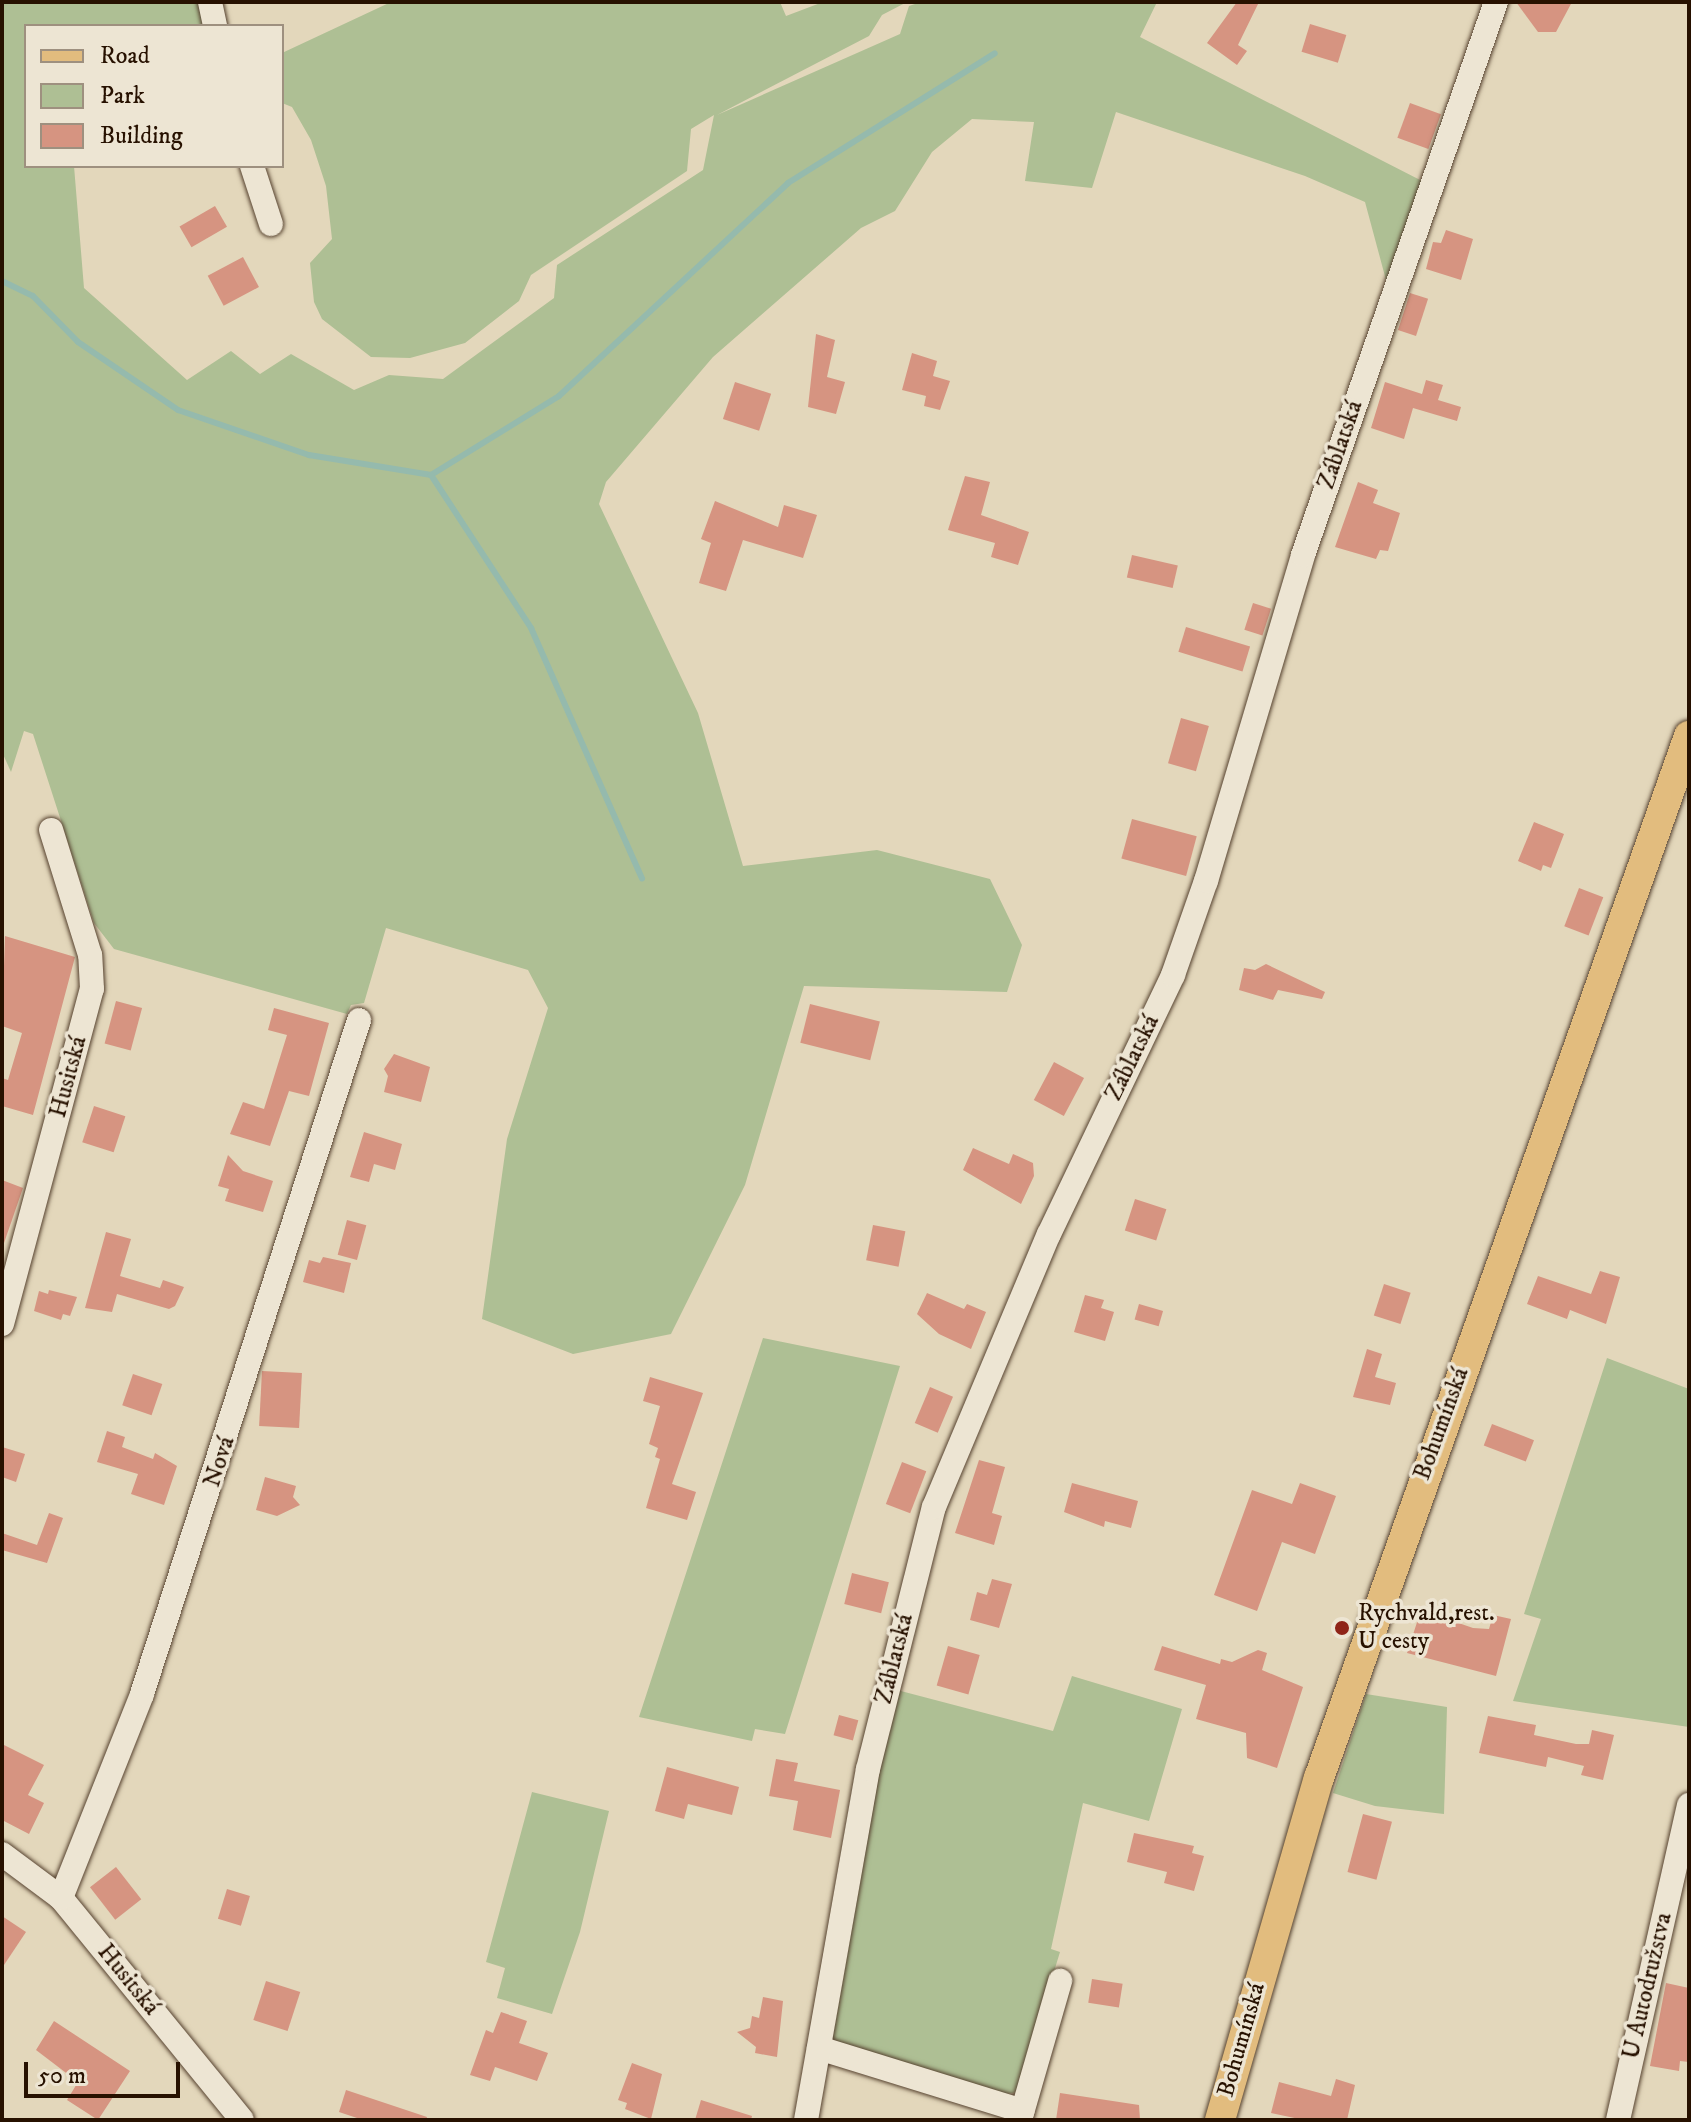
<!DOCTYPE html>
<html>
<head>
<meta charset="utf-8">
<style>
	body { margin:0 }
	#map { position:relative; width:1691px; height:2122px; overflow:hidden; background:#e3d7bb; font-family:"IM FELL DW Pica",serif }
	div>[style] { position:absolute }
	.green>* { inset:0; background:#aebf94 }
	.stream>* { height:6px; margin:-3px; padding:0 3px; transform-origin:3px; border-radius:3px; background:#95baad }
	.building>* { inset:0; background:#d69481; transform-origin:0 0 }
	.roads { filter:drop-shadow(0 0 2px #56422f) drop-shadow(0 0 2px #56422f) }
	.minor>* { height:24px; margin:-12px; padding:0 12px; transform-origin:12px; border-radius:12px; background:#ede5d3 }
	.major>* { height:30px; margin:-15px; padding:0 15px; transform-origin:15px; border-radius:15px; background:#e2bc7e }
	.dots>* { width:22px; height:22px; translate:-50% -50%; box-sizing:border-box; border:4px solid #ede5d3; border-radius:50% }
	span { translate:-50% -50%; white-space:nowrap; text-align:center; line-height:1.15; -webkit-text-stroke:7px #ede5d3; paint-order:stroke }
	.street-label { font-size:24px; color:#271100 }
	.poi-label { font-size:24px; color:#271100 }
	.left { translate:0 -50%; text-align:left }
	.frame { position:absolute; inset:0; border:4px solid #271100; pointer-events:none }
	.legend { position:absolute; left:24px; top:24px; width:260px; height:144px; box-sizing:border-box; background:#ede5d3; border:2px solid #9e907f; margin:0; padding:10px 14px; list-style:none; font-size:24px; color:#271100 }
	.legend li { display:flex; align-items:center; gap:16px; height:40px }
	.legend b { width:40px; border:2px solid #9e907f }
	.scale { position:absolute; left:24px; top:2062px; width:156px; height:36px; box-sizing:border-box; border:4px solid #271100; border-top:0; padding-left:10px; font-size:24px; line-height:28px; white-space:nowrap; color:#271100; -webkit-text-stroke:6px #ede5d3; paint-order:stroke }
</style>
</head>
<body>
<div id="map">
	<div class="green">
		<i style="clip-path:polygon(2px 2px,198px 2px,203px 26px,26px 26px,26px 166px,74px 166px,84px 288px,187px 380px,231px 351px,260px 374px,291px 354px,354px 390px,389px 375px,443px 379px,554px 298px,557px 265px,703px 170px,714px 115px,691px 129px,687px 171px,531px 275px,519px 301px,465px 343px,410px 358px,371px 357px,322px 319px,314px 302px,310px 263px,332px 239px,326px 186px,311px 140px,292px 107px,282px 103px,282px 53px,391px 2px,780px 2px,786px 16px,823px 2px,907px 2px,882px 15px,869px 36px,717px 115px,900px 34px,909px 6px,921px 2px,1157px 2px,1140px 37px,1424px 182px,1386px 280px,1365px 202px,1305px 176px,1116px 112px,1092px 188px,1025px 181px,1034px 122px,972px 119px,932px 152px,895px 211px,861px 228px,713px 357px,606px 482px,599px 504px,698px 713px,743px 866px,877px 850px,990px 879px,1022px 945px,1007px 992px,804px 986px,745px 1185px,671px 1334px,573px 1354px,482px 1319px,507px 1139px,548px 1008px,528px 970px,386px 928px,364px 1003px,351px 1005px,347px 1014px,114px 949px,94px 923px,33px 734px,24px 731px,11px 772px,2px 752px)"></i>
		<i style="clip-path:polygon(763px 1338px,900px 1366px,785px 1734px,755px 1729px,752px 1741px,639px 1717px)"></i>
		<i style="clip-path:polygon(1607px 1358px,1689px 1389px,1689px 1727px,1513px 1701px,1541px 1619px,1524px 1614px)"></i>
		<i style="clip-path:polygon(1072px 1676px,1182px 1709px,1149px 1821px,1083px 1803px,1051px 1949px,1060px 1952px,1017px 2092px,997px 2096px,838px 2049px,831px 2036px,864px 1830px,897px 1690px,1053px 1731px)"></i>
		<i style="clip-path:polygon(1366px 1694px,1447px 1707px,1444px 1814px,1375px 1806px,1333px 1793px)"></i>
		<i style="clip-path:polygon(532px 1792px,609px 1811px,580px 1932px,552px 2014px,497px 1998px,505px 1968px,486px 1962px)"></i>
	</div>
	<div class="stream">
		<i style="left:2px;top:281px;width:34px;rotate:26deg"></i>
		<i style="left:33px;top:296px;width:64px;rotate:45.6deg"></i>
		<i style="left:78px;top:342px;width:121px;rotate:34.2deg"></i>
		<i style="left:178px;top:410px;width:139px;rotate:19deg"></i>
		<i style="left:309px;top:455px;width:124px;rotate:9.3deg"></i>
		<i style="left:431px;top:475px;width:150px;rotate:-31.7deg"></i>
		<i style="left:559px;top:396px;width:313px;rotate:-42.9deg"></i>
		<i style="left:788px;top:183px;width:244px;rotate:-32.1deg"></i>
		<i style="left:431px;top:475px;width:183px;rotate:56.8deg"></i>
		<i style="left:531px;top:628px;width:274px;rotate:66.1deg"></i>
	</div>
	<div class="building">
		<i style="clip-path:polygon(1237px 2px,1259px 2px,1238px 45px,1247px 51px,1237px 65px,1207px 43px)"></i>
		<i style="clip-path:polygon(1516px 2px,1572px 2px,1556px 32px,1538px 32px)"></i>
		<i style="left:1310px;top:24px;width:38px;height:29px;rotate:17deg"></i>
		<i style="left:1410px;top:103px;width:33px;height:37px;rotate:20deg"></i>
		<i style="left:215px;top:206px;width:24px;height:41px;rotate:60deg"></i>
		<i style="clip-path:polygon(1446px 230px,1473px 239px,1461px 280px,1426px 269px,1433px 242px,1441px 243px)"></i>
		<i style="left:243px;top:257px;width:34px;height:40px;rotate:62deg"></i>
		<i style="left:1410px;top:293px;width:19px;height:39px;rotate:18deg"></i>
		<i style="clip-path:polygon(816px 334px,835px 340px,827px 377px,845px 382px,836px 414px,808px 407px)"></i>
		<i style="clip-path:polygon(912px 353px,937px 361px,933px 376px,950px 381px,940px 410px,924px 406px,926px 396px,902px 390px)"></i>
		<i style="clip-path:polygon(1426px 380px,1443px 385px,1438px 400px,1461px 407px,1457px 421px,1413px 408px,1404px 439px,1371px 428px,1385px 382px,1422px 394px)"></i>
		<i style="left:735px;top:382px;width:38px;height:39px;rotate:18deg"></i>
		<i style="clip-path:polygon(965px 476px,990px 482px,981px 515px,1029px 532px,1018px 565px,991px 557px,995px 543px,948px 530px)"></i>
		<i style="clip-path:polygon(1358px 482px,1378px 490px,1373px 503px,1400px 513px,1388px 551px,1380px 550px,1376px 559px,1335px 547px)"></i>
		<i style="clip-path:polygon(715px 501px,778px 527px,784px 505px,817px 515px,803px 558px,743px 540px,726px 591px,699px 583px,711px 543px,701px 539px)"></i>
		<i style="left:1132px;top:555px;width:47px;height:23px;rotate:13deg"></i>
		<i style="left:1253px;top:603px;width:19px;height:28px;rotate:18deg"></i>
		<i style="left:1186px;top:627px;width:67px;height:26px;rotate:17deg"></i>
		<i style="left:1181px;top:718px;width:29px;height:47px;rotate:16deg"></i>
		<i style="left:1132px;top:819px;width:67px;height:41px;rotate:15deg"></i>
		<i style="clip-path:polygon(1534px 822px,1564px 834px,1551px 868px,1543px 865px,1541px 871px,1518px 861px)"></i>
		<i style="left:1579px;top:888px;width:26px;height:41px;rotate:21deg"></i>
		<i style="clip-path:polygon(5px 936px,75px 957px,33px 1115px,2px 1106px,2px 1078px,8px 1080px,22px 1033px,2px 1026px)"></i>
		<i style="clip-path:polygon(1266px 964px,1325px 992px,1322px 999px,1278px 990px,1273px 1000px,1239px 990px,1244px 968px,1255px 970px)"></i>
		<i style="left:116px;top:1001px;width:27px;height:44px;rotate:15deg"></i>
		<i style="left:810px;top:1004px;width:72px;height:40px;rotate:14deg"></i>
		<i style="clip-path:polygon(274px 1008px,329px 1023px,309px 1096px,289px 1091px,270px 1146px,230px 1134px,243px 1102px,264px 1109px,287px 1035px,268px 1030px)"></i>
		<i style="clip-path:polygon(394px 1054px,430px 1067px,421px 1102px,384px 1092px,388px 1076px,384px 1069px)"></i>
		<i style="left:1054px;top:1062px;width:34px;height:43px;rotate:28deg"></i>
		<i style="left:94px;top:1106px;width:33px;height:38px;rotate:18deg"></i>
		<i style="clip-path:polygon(364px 1132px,402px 1144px,395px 1170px,374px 1164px,369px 1182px,350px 1177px)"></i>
		<i style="clip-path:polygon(973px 1148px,1009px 1164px,1013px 1154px,1033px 1163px,1034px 1176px,1021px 1204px,963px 1170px)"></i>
		<i style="clip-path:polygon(228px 1155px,243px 1171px,273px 1181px,263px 1212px,225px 1201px,229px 1189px,218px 1186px)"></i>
		<i style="clip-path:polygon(2px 1180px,23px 1188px,4px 1243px,2px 1243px)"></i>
		<i style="left:1135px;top:1199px;width:33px;height:33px;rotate:18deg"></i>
		<i style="left:347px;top:1220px;width:20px;height:36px;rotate:15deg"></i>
		<i style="left:873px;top:1225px;width:33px;height:36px;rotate:11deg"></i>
		<i style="clip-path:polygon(106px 1232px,131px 1239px,120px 1276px,160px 1288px,163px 1280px,184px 1287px,175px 1306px,169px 1309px,117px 1294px,112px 1312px,85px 1308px)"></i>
		<i style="clip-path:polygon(323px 1257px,351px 1263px,344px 1293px,303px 1282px,309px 1260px,320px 1263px)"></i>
		<i style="clip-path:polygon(1600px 1271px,1620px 1277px,1606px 1324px,1570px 1310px,1567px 1319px,1527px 1304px,1538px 1276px,1591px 1294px)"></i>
		<i style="left:1384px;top:1284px;width:28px;height:33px;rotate:18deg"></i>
		<i style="clip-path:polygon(49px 1290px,77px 1297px,70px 1316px,63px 1314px,61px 1320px,34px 1311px,39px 1291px,48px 1294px)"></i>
		<i style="clip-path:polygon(927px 1293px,964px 1309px,967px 1304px,986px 1312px,971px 1349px,939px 1334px,917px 1314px)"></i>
		<i style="clip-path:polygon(1085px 1295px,1104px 1300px,1101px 1308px,1114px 1312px,1105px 1341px,1074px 1332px)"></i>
		<i style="left:1139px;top:1304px;width:25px;height:16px;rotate:16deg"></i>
		<i style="clip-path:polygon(1367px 1349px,1382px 1354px,1375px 1377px,1396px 1383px,1390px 1405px,1353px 1397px)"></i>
		<i style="left:262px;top:1371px;width:40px;height:55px;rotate:3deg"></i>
		<i style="left:133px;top:1374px;width:31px;height:33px;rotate:19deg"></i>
		<i style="clip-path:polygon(650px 1377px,703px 1393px,672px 1484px,696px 1492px,687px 1520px,646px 1508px,660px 1459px,655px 1457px,658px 1448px,649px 1444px,660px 1406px,643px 1401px)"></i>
		<i style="left:930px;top:1387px;width:25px;height:39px;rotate:23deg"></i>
		<i style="left:1492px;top:1424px;width:45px;height:23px;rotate:21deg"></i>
		<i style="clip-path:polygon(107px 1431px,125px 1437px,122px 1447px,153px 1459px,155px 1453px,177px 1466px,164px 1505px,131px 1494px,138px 1474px,97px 1462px)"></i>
		<i style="clip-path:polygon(2px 1447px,25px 1454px,16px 1482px,2px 1477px)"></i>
		<i style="clip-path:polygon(979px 1460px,1005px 1467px,992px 1513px,1002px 1516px,994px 1545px,955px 1533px)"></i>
		<i style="left:902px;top:1462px;width:26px;height:45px;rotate:21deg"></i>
		<i style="clip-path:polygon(265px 1477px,296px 1486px,293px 1497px,300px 1505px,277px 1516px,256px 1510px)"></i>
		<i style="clip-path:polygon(1072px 1483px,1138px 1501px,1131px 1528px,1105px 1521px,1104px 1527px,1064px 1512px)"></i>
		<i style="clip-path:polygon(1300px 1483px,1336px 1496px,1315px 1554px,1282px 1542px,1257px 1611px,1214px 1595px,1252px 1490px,1292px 1504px)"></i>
		<i style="clip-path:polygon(49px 1513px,63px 1518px,47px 1563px,2px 1550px,2px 1533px,37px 1545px)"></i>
		<i style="left:852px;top:1573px;width:38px;height:32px;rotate:14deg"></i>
		<i style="clip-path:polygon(992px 1579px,1012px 1584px,999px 1628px,970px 1620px,977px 1592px,987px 1595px)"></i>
		<i style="clip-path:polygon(1421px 1610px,1473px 1628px,1489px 1629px,1493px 1615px,1511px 1619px,1496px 1676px,1407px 1653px)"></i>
		<i style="left:948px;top:1646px;width:33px;height:41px;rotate:16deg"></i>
		<i style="clip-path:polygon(1162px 1646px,1220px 1664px,1221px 1659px,1232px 1662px,1258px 1650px,1267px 1653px,1262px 1670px,1303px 1687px,1277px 1768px,1247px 1758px,1246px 1733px,1196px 1719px,1206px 1685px,1154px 1670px)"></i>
		<i style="left:839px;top:1715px;width:20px;height:21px;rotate:15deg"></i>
		<i style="clip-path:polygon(1488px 1716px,1536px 1725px,1534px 1735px,1576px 1744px,1589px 1744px,1592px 1730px,1614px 1735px,1603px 1780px,1581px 1775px,1584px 1766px,1548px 1757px,1546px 1767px,1479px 1753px)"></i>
		<i style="clip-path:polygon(2px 1744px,44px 1765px,28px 1795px,44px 1803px,29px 1834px,2px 1820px)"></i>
		<i style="clip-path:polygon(776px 1759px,798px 1763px,794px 1781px,840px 1790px,831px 1838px,793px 1830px,798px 1801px,769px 1796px)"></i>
		<i style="clip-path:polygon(667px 1767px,739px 1787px,732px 1815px,688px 1804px,684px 1819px,655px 1811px)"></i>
		<i style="left:1363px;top:1814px;width:30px;height:60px;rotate:15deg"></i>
		<i style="clip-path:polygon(1134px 1833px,1194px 1846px,1192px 1853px,1204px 1856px,1194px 1891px,1164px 1883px,1167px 1872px,1127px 1862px)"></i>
		<i style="left:116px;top:1867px;width:41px;height:33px;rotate:52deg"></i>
		<i style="left:227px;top:1889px;width:24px;height:31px;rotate:17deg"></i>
		<i style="clip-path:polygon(2px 1916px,26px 1932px,2px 1968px)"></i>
		<i style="left:1092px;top:1979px;width:31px;height:24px;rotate:9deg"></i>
		<i style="left:266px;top:1981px;width:36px;height:41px;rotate:18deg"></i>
		<i style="clip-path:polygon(1666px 1983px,1689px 1988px,1689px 2062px,1680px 2061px,1679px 2071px,1650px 2066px)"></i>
		<i style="clip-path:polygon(763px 1997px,783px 2001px,777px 2057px,755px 2053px,756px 2047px,737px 2032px,750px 2028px,752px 2016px,759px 2018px)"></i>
		<i style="clip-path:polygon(501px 2012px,527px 2021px,519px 2043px,548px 2053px,537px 2081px,495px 2067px,490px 2081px,470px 2075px,486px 2030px,493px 2033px)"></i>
		<i style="clip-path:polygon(54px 2021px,130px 2071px,98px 2120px,67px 2100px,78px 2082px,36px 2050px)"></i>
		<i style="clip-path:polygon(632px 2063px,662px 2074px,651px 2119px,625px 2109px,627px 2103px,618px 2100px)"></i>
		<i style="clip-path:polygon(1336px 2079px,1355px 2085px,1347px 2120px,1304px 2120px,1271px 2113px,1279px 2082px,1331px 2096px)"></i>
		<i style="clip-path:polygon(346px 2090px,427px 2117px,426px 2120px,363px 2120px,339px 2112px)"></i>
		<i style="clip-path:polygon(1060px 2093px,1139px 2105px,1140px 2120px,1056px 2120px)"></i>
		<i style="clip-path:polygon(701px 2100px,752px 2116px,751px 2120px,695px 2120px)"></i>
	</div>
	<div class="roads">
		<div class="minor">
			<i style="left:210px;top:2px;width:25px;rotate:78deg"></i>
			<i style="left:252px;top:166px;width:61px;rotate:71.9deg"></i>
			<i style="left:2px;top:1324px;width:347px;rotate:-75deg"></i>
			<i style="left:92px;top:989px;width:34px;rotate:-93deg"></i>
			<i style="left:90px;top:955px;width:131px;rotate:-107.3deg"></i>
			<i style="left:2px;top:1854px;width:74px;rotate:36.7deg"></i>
			<i style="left:61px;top:1898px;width:286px;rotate:50.8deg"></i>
			<i style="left:61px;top:1898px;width:219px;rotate:-68.3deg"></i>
			<i style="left:142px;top:1694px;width:708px;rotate:-72.15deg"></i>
			<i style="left:819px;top:2048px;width:213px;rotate:17.2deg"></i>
			<i style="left:806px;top:2120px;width:356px;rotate:-80deg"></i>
			<i style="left:868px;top:1769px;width:270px;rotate:-75.9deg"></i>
			<i style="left:934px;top:1507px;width:296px;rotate:-67.2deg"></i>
			<i style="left:1049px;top:1234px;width:287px;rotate:-64.4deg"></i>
			<i style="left:1173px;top:975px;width:100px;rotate:-70.7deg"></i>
			<i style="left:1206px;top:881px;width:340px;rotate:-73.4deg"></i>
			<i style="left:1303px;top:555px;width:586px;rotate:-70.76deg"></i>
			<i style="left:1020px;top:2120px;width:145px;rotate:-73.9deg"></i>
			<i style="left:1618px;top:2120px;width:323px;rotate:-77.3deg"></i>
		</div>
		<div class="major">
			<i style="left:1220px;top:2120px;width:356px;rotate:-73.9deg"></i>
			<i style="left:1319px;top:1778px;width:1106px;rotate:-70.45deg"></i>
		</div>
	</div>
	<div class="dots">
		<i style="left:1342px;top:1628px;background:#8f2418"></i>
	</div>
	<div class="street-label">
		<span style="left:1341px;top:445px;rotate:-71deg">Záblatská</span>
		<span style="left:1133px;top:1058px;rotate:-64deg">Záblatská</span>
		<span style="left:69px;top:1077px;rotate:-75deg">Husitská</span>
		<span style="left:1442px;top:1424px;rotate:-70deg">Bohumínská</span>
		<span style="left:220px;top:1462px;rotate:-72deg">Nová</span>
		<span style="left:895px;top:1659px;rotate:-76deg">Záblatská</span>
		<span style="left:128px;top:1980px;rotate:51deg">Husitská</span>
		<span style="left:1648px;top:1986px;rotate:-77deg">U Autodružstva</span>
		<span style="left:1242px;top:2040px;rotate:-74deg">Bohumínská</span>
	</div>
	<div class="poi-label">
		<span class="left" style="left:1358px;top:1628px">Rychvald,rest.<br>U cesty</span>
	</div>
	<div class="frame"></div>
	<ul class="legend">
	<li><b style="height:10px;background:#e2bc7e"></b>Road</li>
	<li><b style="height:22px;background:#aebf94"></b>Park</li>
	<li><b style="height:22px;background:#d69481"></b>Building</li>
	</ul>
	<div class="scale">50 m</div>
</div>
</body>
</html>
